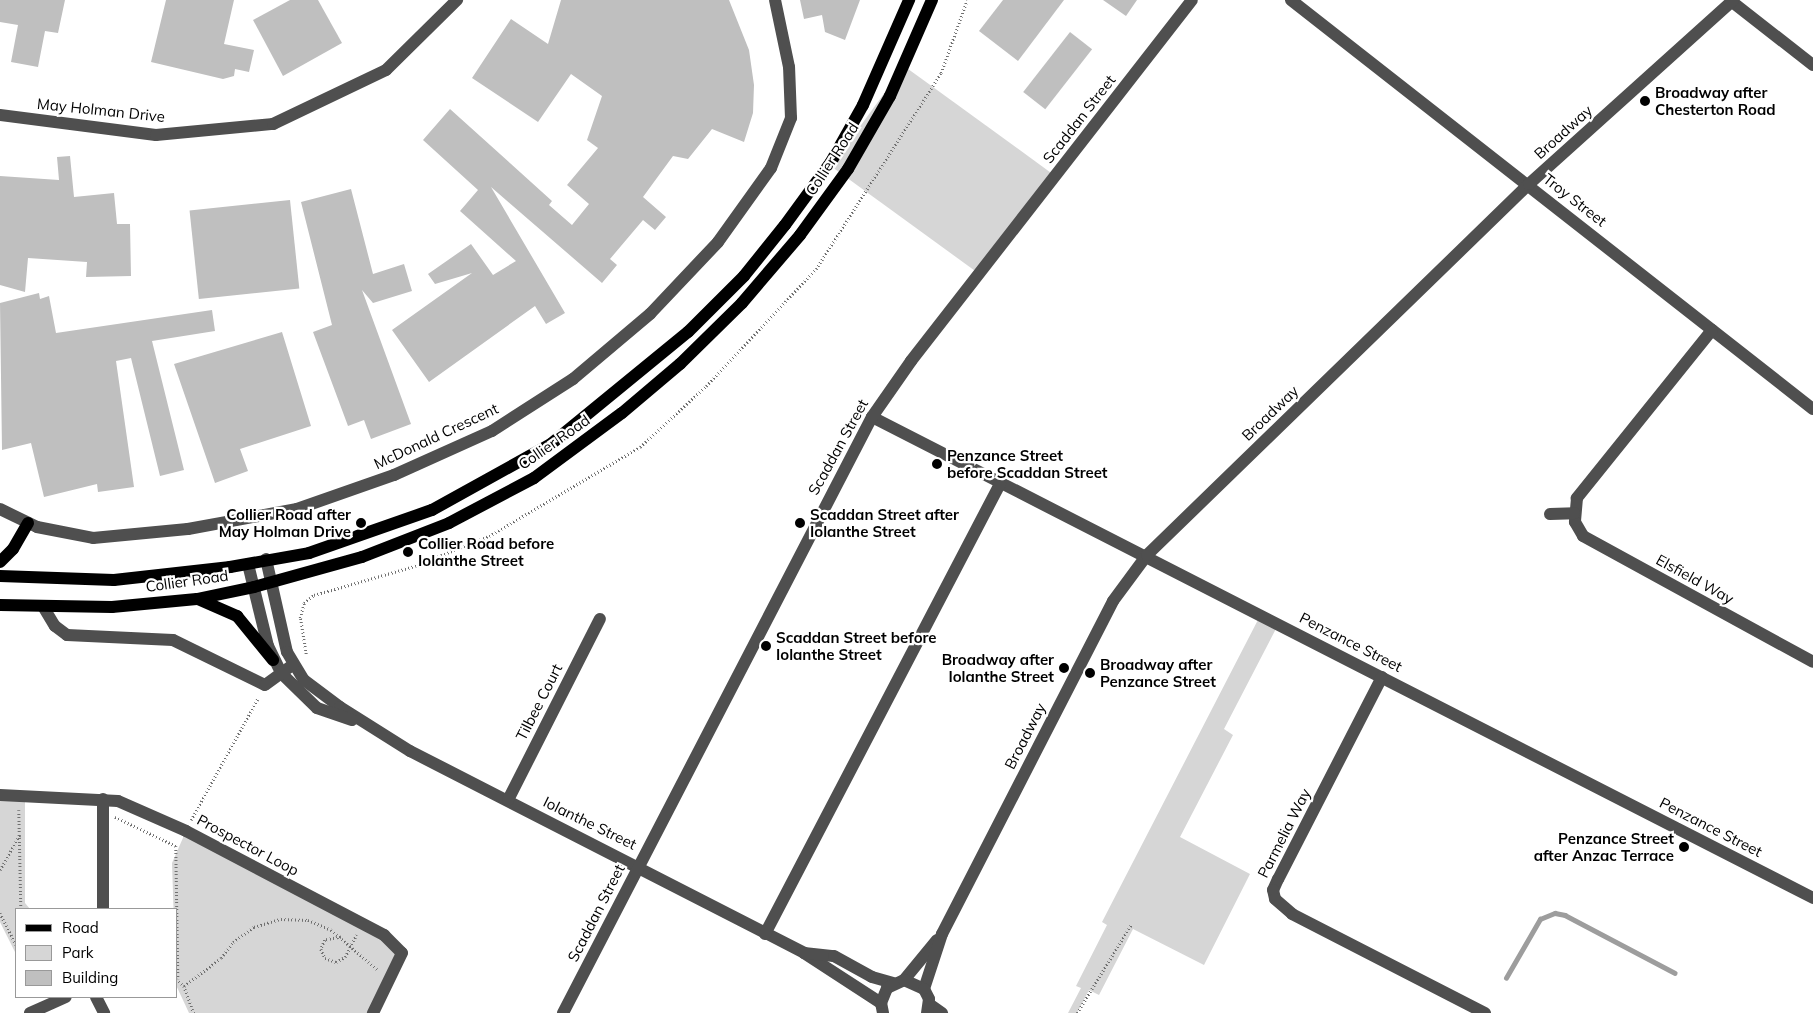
<!DOCTYPE html>
<html>
<head>
<meta charset="utf-8">
<style>
	body { margin:0 }
	#map { position:relative; width:1813px; height:1013px; overflow:hidden; background:#fff; font-family:Mulish,sans-serif }
	div>[style] { position:absolute }
	.green>* { inset:0; background:#d6d6d6; transform-origin:0 0 }
	.stream>* { height:4.5px; margin:-2.25px; padding:0 2.25px; transform-origin:2.25px; border-radius:2.25px; background:#9d9d9d }
	.building>* { inset:0; background:#bfbfbf; transform-origin:0 0 }
	.path>* { height:2.5px; margin-top:-1.25px; transform-origin:0; background:repeating-linear-gradient(90deg,#717171 0 1px,transparent 0 3.5px) }
	.minor>* { height:12px; margin:-6px; padding:0 6px; transform-origin:6px; border-radius:6px; background:#4f4f4f }
	.major>* { height:12px; margin:-6px; padding:0 6px; transform-origin:6px; border-radius:6px; background:#000 }
	.dots>* { width:14px; height:14px; translate:-50% -50%; box-sizing:border-box; border:2px solid #fff; border-radius:50% }
	span { translate:-50% -50%; white-space:nowrap; text-align:center; line-height:1.15; -webkit-text-stroke:4.5px #fff; paint-order:stroke }
	.poi-label { font-size:15px; color:#000; font-weight:700 }
	.left { translate:0 -50%; text-align:left }
	.right { translate:-100% -50%; text-align:right }
	.street-label { font-size:15px; color:#000 }
	.legend { position:absolute; left:15px; top:908px; width:162px; height:90px; box-sizing:border-box; background:#fff; border:1px solid #999; margin:0; padding:6px 9px; list-style:none; font-size:15px; color:#000 }
	.legend li { display:flex; align-items:center; gap:10px; height:25px }
	.legend b { width:25px; border:1px solid #999 }
</style>
</head>
<body>
<div id="map">
	<div class="green">
		<i style="left:904px;top:66px;width:187px;height:124px;rotate:36deg"></i>
		<i style="clip-path:polygon(1261px 614px,1279px 623px,1224px 729px,1233px 735px,1180px 837px,1250px 874px,1204px 965px,1133px 929px,1099px 995px,1089px 990px,1077px 1013px,1068px 1013px,1081px 988px,1076px 986px,1107px 925px,1102px 922px)"></i>
		<i style="clip-path:polygon(0 795px,25px 796px,25px 903px,30px 909px,16px 909px,16px 954px,0 922px)"></i>
		<i style="clip-path:polygon(186px 831px,384px 935px,402px 953px,373px 1013px,189px 1013px,176px 985px,172px 863px)"></i>
	</div>
	<div class="stream">
		<i style="left:1506px;top:978px;width:68px;rotate:-60deg"></i>
		<i style="left:1540px;top:919px;width:16px;rotate:-22deg"></i>
		<i style="left:1555px;top:913px;width:10px;rotate:11deg"></i>
		<i style="left:1565px;top:915px;width:124px;rotate:27.8deg"></i>
	</div>
	<div class="building">
		<i style="clip-path:polygon(0 0,65px 0,58px 33px,45px 31px,38px 67px,11px 62px,18px 25px,0 22px)"></i>
		<i style="clip-path:polygon(166px 0,234px 0,224px 44px,254px 50px,249px 72px,235px 69px,234px 76px,223px 79px,151px 62px)"></i>
		<i style="clip-path:polygon(290px 0,318px 0,342px 43px,283px 76px,253px 20px)"></i>
		<i style="clip-path:polygon(561px 0,729px 0,749px 50px,754px 85px,753px 113px,744px 142px,712px 129px,688px 159px,673px 156px,643px 197px,666px 217px,655px 230px,643px 220px,610px 259px,617px 265px,602px 283px,491px 187px,565px 313px,546px 324px,535px 306px,429px 382px,392px 330px,472px 273px,435px 284px,428px 274px,471px 244px,493px 275px,516px 261px,460px 211px,478px 190px,423px 140px,450px 109px,552px 201px,549px 205px,572px 225px,589px 204px,567px 185px,598px 148px,587px 140px,602px 96px,571px 74px,538px 122px,472px 78px,511px 19px,548px 44px)"></i>
		<i style="clip-path:polygon(800px 0,860px 0,845px 40px,825px 32px,822px 15px,804px 19px)"></i>
		<i style="clip-path:polygon(1003px 0,1064px 0,1018px 61px,979px 31px)"></i>
		<i style="clip-path:polygon(1103px 0,1137px 0,1126px 16px)"></i>
		<i style="left:1070px;top:32px;width:28px;height:76px;rotate:38deg"></i>
		<i style="clip-path:polygon(70px 156px,74px 197px,114px 193px,117px 224px,130px 224px,131px 276px,86px 277px,87px 262px,28px 258px,25px 292px,0 285px,0 176px,59px 180px,57px 157px)"></i>
		<i style="clip-path:polygon(351px 189px,373px 274px,404px 264px,412px 291px,373px 303px,362px 290px,411px 424px,371px 439px,364px 420px,348px 426px,313px 332px,332px 325px,301px 202px)"></i>
		<i style="left:290px;top:200px;width:89px;height:101px;rotate:84deg"></i>
		<i style="clip-path:polygon(39px 293px,40px 299px,49px 296px,56px 333px,212px 310px,215px 331px,152px 341px,184px 470px,160px 476px,131px 358px,116px 361px,134px 487px,98px 492px,97px 484px,44px 497px,31px 443px,2px 450px,0 303px)"></i>
		<i style="clip-path:polygon(282px 332px,311px 426px,240px 449px,248px 471px,215px 483px,174px 364px)"></i>
	</div>
	<div class="path">
		<i style="left:306px;top:654px;width:36px;rotate:-99deg"></i>
		<i style="left:300px;top:618px;width:16px;rotate:-75deg"></i>
		<i style="left:304px;top:603px;width:13px;rotate:-39deg"></i>
		<i style="left:314px;top:595px;width:105px;rotate:-16deg"></i>
		<i style="left:415px;top:566px;width:80px;rotate:-22.1deg"></i>
		<i style="left:489px;top:536px;width:175px;rotate:-30.5deg"></i>
		<i style="left:640px;top:447px;width:90px;rotate:-42.7deg"></i>
		<i style="left:706px;top:386px;width:161px;rotate:-46.8deg"></i>
		<i style="left:816px;top:269px;width:232px;rotate:-57.5deg"></i>
		<i style="left:941px;top:73px;width:77px;rotate:-70.4deg"></i>
		<i style="left:19px;top:810px;width:99px;rotate:88.8deg"></i>
		<i style="left:115px;top:817px;width:68px;rotate:25.4deg"></i>
		<i style="left:176px;top:846px;width:133px;rotate:89.1deg"></i>
		<i style="left:191px;top:820px;width:139px;rotate:-61.2deg"></i>
		<i style="left:0;top:870px;width:41px;rotate:-60.9deg"></i>
		<i style="left:0;top:913px;width:36px;rotate:63deg"></i>
		<i style="left:341px;top:937px;width:16px;rotate:169deg"></i>
		<i style="left:325px;top:940px;width:10px;rotate:114deg"></i>
		<i style="left:321px;top:949px;width:10px;rotate:66deg"></i>
		<i style="left:325px;top:958px;width:12px;rotate:20deg"></i>
		<i style="left:336px;top:962px;width:10px;rotate:-29deg"></i>
		<i style="left:345px;top:957px;width:25px;rotate:-63deg"></i>
		<i style="left:176px;top:979px;width:11px;rotate:41deg"></i>
		<i style="left:184px;top:986px;width:29px;rotate:70deg"></i>
		<i style="left:184px;top:986px;width:46px;rotate:-37.1deg"></i>
		<i style="left:221px;top:958px;width:20px;rotate:-53deg"></i>
		<i style="left:233px;top:942px;width:26px;rotate:-36deg"></i>
		<i style="left:254px;top:927px;width:28px;rotate:-17deg"></i>
		<i style="left:281px;top:919px;width:27px;rotate:2deg"></i>
		<i style="left:308px;top:920px;width:25px;rotate:23deg"></i>
		<i style="left:331px;top:930px;width:62px;rotate:40.4deg"></i>
		<i style="left:1077px;top:1013px;width:103px;rotate:-58.5deg"></i>
	</div>
	<div class="minor">
		<i style="left:1291px;top:0;width:663px;rotate:38.08deg"></i>
		<i style="left:1731px;top:1px;width:104px;rotate:38deg"></i>
		<i style="left:0;top:115px;width:157px;rotate:7.3deg"></i>
		<i style="left:156px;top:135px;width:118px;rotate:-5.4deg"></i>
		<i style="left:273px;top:124px;width:125px;rotate:-25.5deg"></i>
		<i style="left:386px;top:70px;width:100px;rotate:-44.6deg"></i>
		<i style="left:1712px;top:330px;width:216px;rotate:128.8deg"></i>
		<i style="left:1577px;top:498px;width:24px;rotate:95deg"></i>
		<i style="left:1575px;top:522px;width:16px;rotate:60deg"></i>
		<i style="left:1583px;top:536px;width:262px;rotate:28.7deg"></i>
		<i style="left:872px;top:417px;width:1057px;rotate:27.07deg"></i>
		<i style="left:0;top:509px;width:41px;rotate:25.9deg"></i>
		<i style="left:37px;top:527px;width:57px;rotate:11.1deg"></i>
		<i style="left:93px;top:538px;width:95px;rotate:-5.4deg"></i>
		<i style="left:188px;top:529px;width:111px;rotate:-10.4deg"></i>
		<i style="left:297px;top:509px;width:103px;rotate:-19.3deg"></i>
		<i style="left:394px;top:475px;width:107px;rotate:-24.2deg"></i>
		<i style="left:492px;top:431px;width:96px;rotate:-32.7deg"></i>
		<i style="left:573px;top:379px;width:101px;rotate:-40.2deg"></i>
		<i style="left:650px;top:314px;width:99px;rotate:-46.6deg"></i>
		<i style="left:718px;top:242px;width:91px;rotate:-54.4deg"></i>
		<i style="left:771px;top:168px;width:54px;rotate:-68.2deg"></i>
		<i style="left:791px;top:118px;width:51px;rotate:-92.2deg"></i>
		<i style="left:789px;top:67px;width:68px;rotate:-101.8deg"></i>
		<i style="left:1550px;top:514px;width:24px;rotate:-2deg"></i>
		<i style="left:266px;top:559px;width:95px;rotate:77.3deg"></i>
		<i style="left:287px;top:652px;width:33px;rotate:59deg"></i>
		<i style="left:304px;top:680px;width:45px;rotate:36.9deg"></i>
		<i style="left:340px;top:707px;width:83px;rotate:32.2deg"></i>
		<i style="left:410px;top:751px;width:443px;rotate:27.1deg"></i>
		<i style="left:804px;top:953px;width:92px;rotate:33deg"></i>
		<i style="left:248px;top:564px;width:84px;rotate:76.3deg"></i>
		<i style="left:268px;top:646px;width:30px;rotate:64deg"></i>
		<i style="left:281px;top:673px;width:50px;rotate:44.2deg"></i>
		<i style="left:317px;top:708px;width:37px;rotate:19deg"></i>
		<i style="left:44px;top:608px;width:21px;rotate:59deg"></i>
		<i style="left:55px;top:626px;width:15px;rotate:37deg"></i>
		<i style="left:67px;top:635px;width:106px;rotate:2.7deg"></i>
		<i style="left:173px;top:640px;width:102px;rotate:26.1deg"></i>
		<i style="left:265px;top:685px;width:34px;rotate:-36deg"></i>
		<i style="left:1382px;top:677px;width:227px;rotate:117.2deg"></i>
		<i style="left:1278px;top:879px;width:12px;rotate:114deg"></i>
		<i style="left:1273px;top:890px;width:9px;rotate:77deg"></i>
		<i style="left:1275px;top:899px;width:23px;rotate:41deg"></i>
		<i style="left:1292px;top:914px;width:217px;rotate:27.2deg"></i>
		<i style="left:0;top:795px;width:118px;rotate:2.9deg"></i>
		<i style="left:118px;top:801px;width:74px;rotate:23.8deg"></i>
		<i style="left:186px;top:831px;width:224px;rotate:27.7deg"></i>
		<i style="left:384px;top:935px;width:25px;rotate:45deg"></i>
		<i style="left:402px;top:953px;width:67px;rotate:115.8deg"></i>
		<i style="left:103px;top:799px;width:110px;rotate:90deg"></i>
		<i style="left:508px;top:800px;width:203px;rotate:-63.1deg"></i>
		<i style="left:765px;top:934px;width:508px;rotate:-62.43deg"></i>
		<i style="left:804px;top:953px;width:30px;rotate:6deg"></i>
		<i style="left:834px;top:956px;width:43px;rotate:28.9deg"></i>
		<i style="left:872px;top:977px;width:22px;rotate:16deg"></i>
		<i style="left:904px;top:980px;width:52px;rotate:-50.5deg"></i>
		<i style="left:924px;top:989px;width:58px;rotate:-71.9deg"></i>
		<i style="left:942px;top:934px;width:374px;rotate:-62.8deg"></i>
		<i style="left:1113px;top:601px;width:57px;rotate:-53.5deg"></i>
		<i style="left:1147px;top:555px;width:533px;rotate:-44.16deg"></i>
		<i style="left:1529px;top:184px;width:275px;rotate:-42deg"></i>
		<i style="left:96px;top:997px;width:18px;rotate:63deg"></i>
		<i style="left:929px;top:1004px;width:16px;rotate:35deg"></i>
		<i style="left:30px;top:1013px;width:39px;rotate:-24deg"></i>
		<i style="left:563px;top:1013px;width:671px;rotate:-62.6deg"></i>
		<i style="left:872px;top:417px;width:68px;rotate:-55.1deg"></i>
		<i style="left:911px;top:361px;width:457px;rotate:-52.1deg"></i>
		<i style="left:883px;top:1013px;width:10px;rotate:-101deg"></i>
		<i style="left:881px;top:1003px;width:16px;rotate:-68deg"></i>
		<i style="left:887px;top:988px;width:19px;rotate:-25deg"></i>
		<i style="left:904px;top:980px;width:22px;rotate:24deg"></i>
		<i style="left:924px;top:989px;width:11px;rotate:63deg"></i>
		<i style="left:929px;top:999px;width:14px;rotate:98deg"></i>
	</div>
	<div class="major">
		<i style="left:0;top:562px;width:18px;rotate:-45deg"></i>
		<i style="left:13px;top:549px;width:30px;rotate:-60deg"></i>
		<i style="left:0;top:576px;width:114px;rotate:2deg"></i>
		<i style="left:114px;top:580px;width:117px;rotate:-6.4deg"></i>
		<i style="left:230px;top:567px;width:80px;rotate:-10deg"></i>
		<i style="left:309px;top:553px;width:130px;rotate:-19.3deg"></i>
		<i style="left:432px;top:510px;width:136px;rotate:-29deg"></i>
		<i style="left:551px;top:444px;width:177px;rotate:-39.3deg"></i>
		<i style="left:688px;top:332px;width:79px;rotate:-45deg"></i>
		<i style="left:744px;top:276px;width:65px;rotate:-51.2deg"></i>
		<i style="left:785px;top:225px;width:78px;rotate:-53.9deg"></i>
		<i style="left:831px;top:162px;width:65px;rotate:-60.7deg"></i>
		<i style="left:863px;top:105px;width:115px;rotate:-66.3deg"></i>
		<i style="left:198px;top:599px;width:43px;rotate:23.6deg"></i>
		<i style="left:237px;top:616px;width:57px;rotate:50.7deg"></i>
		<i style="left:0;top:605px;width:112px;rotate:1deg"></i>
		<i style="left:112px;top:607px;width:85px;rotate:-5.4deg"></i>
		<i style="left:197px;top:599px;width:58px;rotate:-11.9deg"></i>
		<i style="left:254px;top:587px;width:112px;rotate:-15.5deg"></i>
		<i style="left:362px;top:557px;width:93px;rotate:-21.3deg"></i>
		<i style="left:449px;top:523px;width:96px;rotate:-27.9deg"></i>
		<i style="left:534px;top:478px;width:109px;rotate:-36.5deg"></i>
		<i style="left:622px;top:413px;width:76px;rotate:-40.2deg"></i>
		<i style="left:680px;top:364px;width:87px;rotate:-44.5deg"></i>
		<i style="left:742px;top:303px;width:89px;rotate:-49.5deg"></i>
		<i style="left:800px;top:235px;width:82px;rotate:-54deg"></i>
		<i style="left:848px;top:169px;width:84px;rotate:-60.1deg"></i>
		<i style="left:890px;top:96px;width:105px;rotate:-66.4deg"></i>
	</div>
	<div class="dots">
		<i style="left:1645px;top:101px;background:#000"></i>
		<i style="left:937px;top:464px;background:#000"></i>
		<i style="left:361px;top:523px;background:#000"></i>
		<i style="left:800px;top:523px;background:#000"></i>
		<i style="left:408px;top:552px;background:#000"></i>
		<i style="left:766px;top:646px;background:#000"></i>
		<i style="left:1064px;top:668px;background:#000"></i>
		<i style="left:1090px;top:673px;background:#000"></i>
		<i style="left:1684px;top:847px;background:#000"></i>
	</div>
	<div class="poi-label">
		<span class="left" style="left:1655px;top:101px">Broadway after<br>Chesterton Road</span>
		<span class="left" style="left:947px;top:464px">Penzance Street<br>before Scaddan Street</span>
		<span class="right" style="left:351px;top:523px">Collier Road after<br>May Holman Drive</span>
		<span class="left" style="left:810px;top:523px">Scaddan Street after<br>Iolanthe Street</span>
		<span class="left" style="left:418px;top:552px">Collier Road before<br>Iolanthe Street</span>
		<span class="left" style="left:776px;top:646px">Scaddan Street before<br>Iolanthe Street</span>
		<span class="right" style="left:1054px;top:668px">Broadway after<br>Iolanthe Street</span>
		<span class="left" style="left:1100px;top:673px">Broadway after<br>Penzance Street</span>
		<span class="right" style="left:1674px;top:847px">Penzance Street<br>after Anzac Terrace</span>
	</div>
	<div class="street-label">
		<span style="left:101px;top:110px;rotate:6deg">May Holman Drive</span>
		<span style="left:1079px;top:119px;rotate:-52deg">Scaddan Street</span>
		<span style="left:1563px;top:132px;rotate:-42deg">Broadway</span>
		<span style="left:832px;top:159px;rotate:-57deg">Collier Road</span>
		<span style="left:1575px;top:200px;rotate:38deg">Troy Street</span>
		<span style="left:1270px;top:413px;rotate:-44deg">Broadway</span>
		<span style="left:436px;top:436px;rotate:-25deg">McDonald Crescent</span>
		<span style="left:554px;top:442px;rotate:-35deg">Collier Road</span>
		<span style="left:838px;top:447px;rotate:-61deg">Scaddan Street</span>
		<span style="left:1695px;top:579px;rotate:29deg">Elsfield Way</span>
		<span style="left:187px;top:581px;rotate:-8deg">Collier Road</span>
		<span style="left:1351px;top:642px;rotate:27deg">Penzance Street</span>
		<span style="left:539px;top:702px;rotate:-63deg">Tilbee Court</span>
		<span style="left:1025px;top:736px;rotate:-63deg">Broadway</span>
		<span style="left:590px;top:823px;rotate:26deg">Iolanthe Street</span>
		<span style="left:1711px;top:827px;rotate:27deg">Penzance Street</span>
		<span style="left:1284px;top:833px;rotate:-63deg">Parmelia Way</span>
		<span style="left:248px;top:845px;rotate:28deg">Prospector Loop</span>
		<span style="left:596px;top:913px;rotate:-63deg">Scaddan Street</span>
	</div>
	<ul class="legend">
	<li><b style="height:6px;background:#000"></b>Road</li>
	<li><b style="height:14px;background:#d6d6d6"></b>Park</li>
	<li><b style="height:14px;background:#bfbfbf"></b>Building</li>
	</ul>
</div>
</body>
</html>
